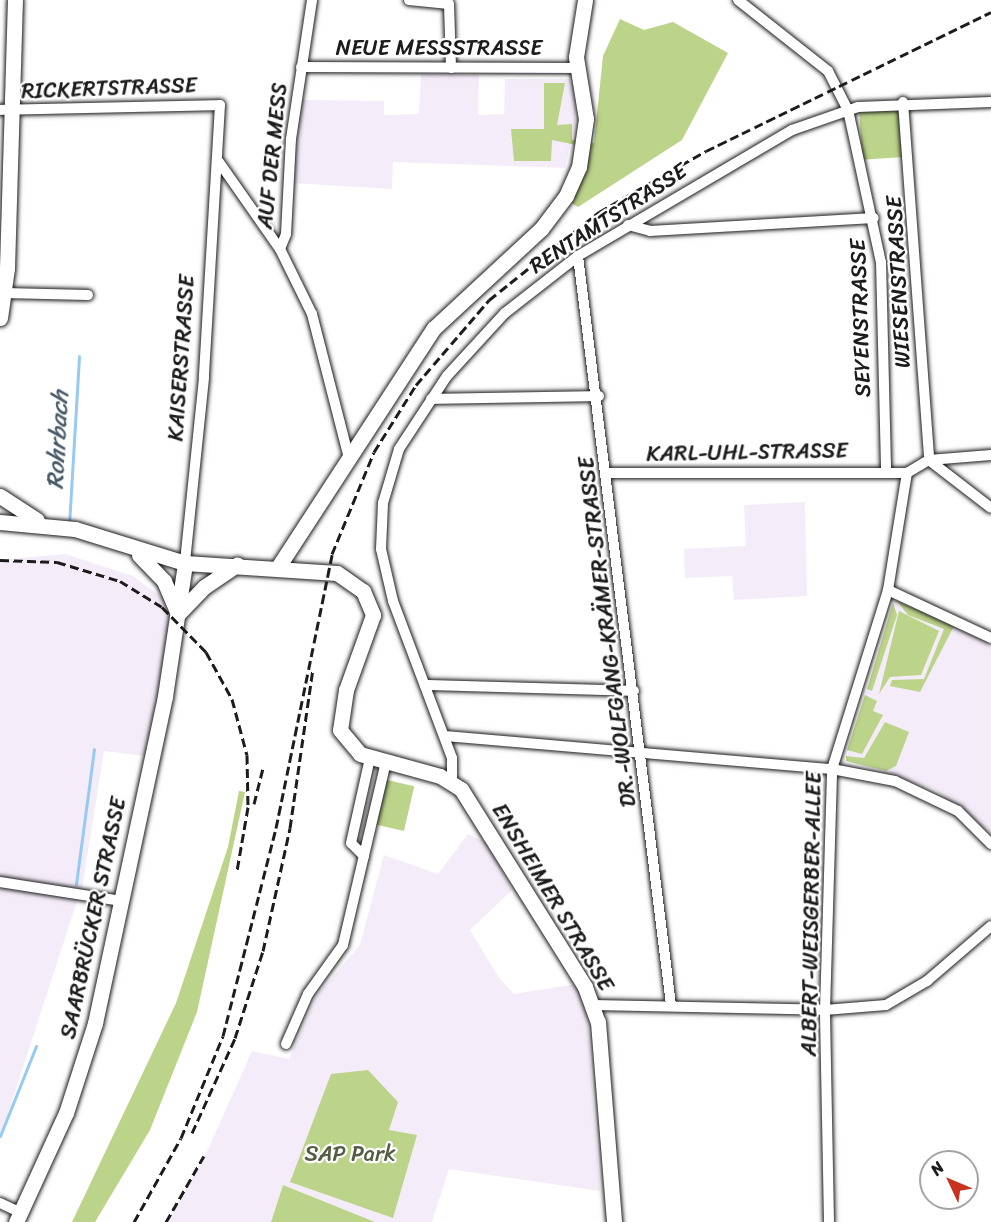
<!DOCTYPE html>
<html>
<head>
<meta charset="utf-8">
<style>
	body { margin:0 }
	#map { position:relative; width:991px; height:1222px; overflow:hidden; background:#fff; font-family:Sriracha,sans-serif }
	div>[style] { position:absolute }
	.built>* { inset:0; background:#f5ecf9 }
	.green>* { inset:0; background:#bcd38a; transform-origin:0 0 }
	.stream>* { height:3px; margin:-1.5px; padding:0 1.5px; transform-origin:1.5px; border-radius:1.5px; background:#96caf4 }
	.roads { filter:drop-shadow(0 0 2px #1c1c1c) drop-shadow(0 0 2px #1c1c1c) }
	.street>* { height:10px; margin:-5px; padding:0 5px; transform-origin:5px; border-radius:5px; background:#fff }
	.secondary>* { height:15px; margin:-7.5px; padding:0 7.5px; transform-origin:7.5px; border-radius:7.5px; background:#fff }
	.rail>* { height:3px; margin-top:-1.5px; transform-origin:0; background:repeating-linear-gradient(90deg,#1c1c1c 0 9px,transparent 0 13.5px) }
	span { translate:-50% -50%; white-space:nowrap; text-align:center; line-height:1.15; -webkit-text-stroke:4.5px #fff; paint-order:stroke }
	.street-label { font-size:22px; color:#1c1c1c }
	.park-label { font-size:22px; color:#545c42 }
	.water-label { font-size:24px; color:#475968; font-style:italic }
	.north { position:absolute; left:919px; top:1150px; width:60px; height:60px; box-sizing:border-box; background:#fff; border:2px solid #a4a4a4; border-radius:50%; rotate:314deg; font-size:16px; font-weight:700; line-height:24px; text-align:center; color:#1c1c1c }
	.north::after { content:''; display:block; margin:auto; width:21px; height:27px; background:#c8321e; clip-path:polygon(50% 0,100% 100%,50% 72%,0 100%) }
</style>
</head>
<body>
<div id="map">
	<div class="built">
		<i style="clip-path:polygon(421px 74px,479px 75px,478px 115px,504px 114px,505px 79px,570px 79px,576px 92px,575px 122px,565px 168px,393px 162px,392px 189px,292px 183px,301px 100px,384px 101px,384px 115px,419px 114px)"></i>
		<i style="clip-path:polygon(805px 502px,807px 596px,734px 600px,732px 576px,685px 578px,684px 549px,746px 546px,744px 505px)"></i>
		<i style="clip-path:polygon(65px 554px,133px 576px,177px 609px,145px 756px,104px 751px,83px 883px,0 1138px,0 560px)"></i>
		<i style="clip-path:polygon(894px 600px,975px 634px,991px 648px,991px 833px,934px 789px,846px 761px)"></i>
		<i style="clip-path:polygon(468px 834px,487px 843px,512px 890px,470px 930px,500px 979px,514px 994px,577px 984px,586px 1003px,600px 1191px,449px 1169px,432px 1222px,375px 1222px,283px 1185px,271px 1222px,167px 1222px,206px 1154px,252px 1051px,289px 1059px,317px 995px,360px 945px,384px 855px,438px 874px)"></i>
	</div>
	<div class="green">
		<i style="clip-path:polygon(620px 19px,644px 30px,673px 22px,728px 53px,682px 140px,578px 207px,568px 201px,591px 148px,552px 140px,551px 161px,514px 161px,511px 129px,544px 129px,544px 83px,565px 83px,557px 125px,572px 124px,572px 140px,594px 143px,603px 56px)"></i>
		<i style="left:900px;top:108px;width:49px;height:41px;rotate:86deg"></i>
		<i style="clip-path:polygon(897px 601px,954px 626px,920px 692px,890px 686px,892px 680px,924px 679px,944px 629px,908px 615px)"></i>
		<i style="clip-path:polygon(893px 603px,897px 615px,872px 691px,867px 689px)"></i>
		<i style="clip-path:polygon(899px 611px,939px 631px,921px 675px,890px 677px,879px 694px)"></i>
		<i style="clip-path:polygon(865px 695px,877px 701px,873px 711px,883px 715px,862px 754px,847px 750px)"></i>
		<i style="clip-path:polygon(885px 722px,909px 732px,896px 766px,886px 771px,846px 761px,846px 756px,864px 758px)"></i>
		<i style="left:387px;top:780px;width:28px;height:46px;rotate:13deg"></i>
		<i style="clip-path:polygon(239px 791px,245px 792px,197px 1012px,150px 1130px,95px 1222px,72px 1222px,176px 1003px,228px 847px)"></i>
		<i style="clip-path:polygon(368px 1070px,398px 1102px,389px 1130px,417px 1135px,393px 1218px,290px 1182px,331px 1074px)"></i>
		<i style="clip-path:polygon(283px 1185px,375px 1222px,271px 1222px)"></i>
	</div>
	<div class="stream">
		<i style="left:69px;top:525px;width:169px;rotate:-86.6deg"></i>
		<i style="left:76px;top:884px;width:136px;rotate:-82.4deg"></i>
		<i style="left:0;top:1136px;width:97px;rotate:-68.2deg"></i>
	</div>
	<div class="roads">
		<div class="street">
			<i style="left:409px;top:0;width:40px;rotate:5.7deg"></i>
			<i style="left:449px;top:4px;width:64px;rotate:88.2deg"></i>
			<i style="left:738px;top:0;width:115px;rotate:38.3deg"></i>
			<i style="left:828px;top:71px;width:44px;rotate:62.9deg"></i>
			<i style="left:848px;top:110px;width:156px;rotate:77.8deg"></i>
			<i style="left:881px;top:262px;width:207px;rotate:88.6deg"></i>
			<i style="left:301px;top:67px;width:276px;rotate:0.2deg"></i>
			<i style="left:903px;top:102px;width:359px;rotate:85.8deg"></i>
			<i style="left:0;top:110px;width:220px;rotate:-1.3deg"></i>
			<i style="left:220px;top:105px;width:273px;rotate:93.4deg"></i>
			<i style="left:204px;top:378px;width:186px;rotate:95.9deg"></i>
			<i style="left:219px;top:162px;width:106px;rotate:55deg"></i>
			<i style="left:280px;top:249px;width:72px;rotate:63.8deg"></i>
			<i style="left:312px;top:314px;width:149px;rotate:75.6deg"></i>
			<i style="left:628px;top:225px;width:23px;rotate:15deg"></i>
			<i style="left:650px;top:231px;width:224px;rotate:-3.3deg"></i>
			<i style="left:280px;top:249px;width:16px;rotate:-68deg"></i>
			<i style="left:286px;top:234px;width:95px;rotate:-87deg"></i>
			<i style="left:291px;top:139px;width:141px;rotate:-81.4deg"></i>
			<i style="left:578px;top:256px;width:755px;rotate:82.92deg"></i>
			<i style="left:4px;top:293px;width:84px;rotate:1.4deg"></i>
			<i style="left:431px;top:399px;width:168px;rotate:-1deg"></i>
			<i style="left:929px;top:460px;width:78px;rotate:37.7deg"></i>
			<i style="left:608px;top:473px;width:299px"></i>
			<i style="left:907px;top:473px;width:26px;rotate:-31deg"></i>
			<i style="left:929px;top:460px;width:62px;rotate:-4.6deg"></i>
			<i style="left:888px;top:590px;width:114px;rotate:25deg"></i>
			<i style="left:425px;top:685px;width:209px;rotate:1.6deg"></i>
			<i style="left:445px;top:736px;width:388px;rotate:4.9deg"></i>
			<i style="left:832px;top:769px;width:64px;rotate:10.8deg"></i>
			<i style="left:895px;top:781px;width:70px;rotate:25.5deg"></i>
			<i style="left:958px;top:811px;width:47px;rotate:45deg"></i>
			<i style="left:452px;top:781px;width:23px;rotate:-90deg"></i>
			<i style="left:452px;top:758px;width:168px;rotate:-110.6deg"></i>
			<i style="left:393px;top:601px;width:53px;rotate:-103deg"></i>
			<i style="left:381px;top:549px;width:46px;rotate:-87.5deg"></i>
			<i style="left:383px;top:503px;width:56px;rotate:-73.5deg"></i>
			<i style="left:399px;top:449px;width:87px;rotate:-56.7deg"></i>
			<i style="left:447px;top:376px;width:86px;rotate:-47.4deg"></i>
			<i style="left:505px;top:313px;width:93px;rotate:-38deg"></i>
			<i style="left:578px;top:256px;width:248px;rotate:-30.5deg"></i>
			<i style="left:792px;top:130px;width:70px;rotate:-19.2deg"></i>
			<i style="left:858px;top:107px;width:133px;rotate:-2.2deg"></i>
			<i style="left:364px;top:856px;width:18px;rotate:-135deg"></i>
			<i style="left:351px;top:843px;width:87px;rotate:-77.4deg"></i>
			<i style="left:0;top:882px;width:123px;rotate:8.9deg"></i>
			<i style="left:593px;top:1005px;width:232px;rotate:1.2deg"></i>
			<i style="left:825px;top:1010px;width:61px;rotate:-4.7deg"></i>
			<i style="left:886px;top:1005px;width:48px;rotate:-30.3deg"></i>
			<i style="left:927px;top:981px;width:84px;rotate:-40.7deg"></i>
			<i style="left:286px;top:1044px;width:55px;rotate:-66.3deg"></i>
			<i style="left:308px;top:994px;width:60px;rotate:-54.5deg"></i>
			<i style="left:343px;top:945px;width:188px;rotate:-76.8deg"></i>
			<i style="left:0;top:1203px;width:23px;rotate:25deg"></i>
			<i style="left:829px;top:1222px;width:212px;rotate:-91.1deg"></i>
			<i style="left:825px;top:1010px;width:241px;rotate:-88.3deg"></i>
			<i style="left:832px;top:769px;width:188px;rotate:-72.6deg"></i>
			<i style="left:888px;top:590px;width:119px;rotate:-80.8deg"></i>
		</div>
		<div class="secondary">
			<i style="left:0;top:318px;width:50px;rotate:-82deg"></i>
			<i style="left:7px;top:268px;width:268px;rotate:-88.3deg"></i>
			<i style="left:0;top:496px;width:44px;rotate:33deg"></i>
			<i style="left:0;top:522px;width:75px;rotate:5.3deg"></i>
			<i style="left:75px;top:529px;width:115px;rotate:17.2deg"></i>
			<i style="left:185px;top:563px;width:152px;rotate:3.8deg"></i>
			<i style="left:337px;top:573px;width:32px;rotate:35deg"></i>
			<i style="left:363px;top:591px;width:26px;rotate:67deg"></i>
			<i style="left:373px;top:615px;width:80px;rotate:109.8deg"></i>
			<i style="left:346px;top:690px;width:40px;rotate:98.5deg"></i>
			<i style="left:340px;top:730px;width:31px;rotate:50deg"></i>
			<i style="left:360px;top:754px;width:83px;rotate:15.4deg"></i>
			<i style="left:440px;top:776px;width:25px;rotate:32deg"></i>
			<i style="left:461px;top:789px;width:234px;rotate:57.9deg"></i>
			<i style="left:585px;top:987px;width:37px;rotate:70deg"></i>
			<i style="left:598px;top:1022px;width:201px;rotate:85.4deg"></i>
			<i style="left:139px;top:555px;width:36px;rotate:46deg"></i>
			<i style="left:164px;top:581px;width:33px;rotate:67deg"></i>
			<i style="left:278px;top:567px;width:285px;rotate:-56.9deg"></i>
			<i style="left:434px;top:328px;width:146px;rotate:-42.8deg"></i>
			<i style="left:541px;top:229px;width:41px;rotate:-52.9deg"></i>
			<i style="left:566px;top:196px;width:32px;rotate:-66deg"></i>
			<i style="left:579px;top:167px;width:49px;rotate:-81.7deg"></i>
			<i style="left:586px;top:119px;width:63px;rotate:-99.2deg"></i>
			<i style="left:576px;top:57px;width:58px;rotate:-81deg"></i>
			<i style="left:178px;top:614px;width:37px;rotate:-46deg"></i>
			<i style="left:204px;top:587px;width:40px;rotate:-34deg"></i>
			<i style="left:16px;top:1222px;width:120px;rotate:-65.4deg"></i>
			<i style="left:66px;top:1113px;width:95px;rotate:-72.1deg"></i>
			<i style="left:95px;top:1023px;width:334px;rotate:-77.9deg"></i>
			<i style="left:165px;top:696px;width:134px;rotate:-81.4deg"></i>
		</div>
	</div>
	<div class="rail">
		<i style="left:0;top:560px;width:57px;rotate:2deg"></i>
		<i style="left:57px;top:562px;width:66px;rotate:16.8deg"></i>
		<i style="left:120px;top:581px;width:49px;rotate:31.8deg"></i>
		<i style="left:162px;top:607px;width:63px;rotate:45.6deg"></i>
		<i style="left:206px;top:652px;width:54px;rotate:61deg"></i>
		<i style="left:232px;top:699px;width:58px;rotate:75deg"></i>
		<i style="left:247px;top:755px;width:52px;rotate:88.9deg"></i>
		<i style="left:248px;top:807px;width:65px;rotate:99.8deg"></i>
		<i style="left:254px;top:804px;width:36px;rotate:-76deg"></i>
		<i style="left:192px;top:1133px;width:104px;rotate:-65.6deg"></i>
		<i style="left:235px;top:1038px;width:91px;rotate:-72.2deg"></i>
		<i style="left:263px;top:951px;width:126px;rotate:-77.6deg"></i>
		<i style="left:290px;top:828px;width:162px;rotate:-81.8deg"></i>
		<i style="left:134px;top:1222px;width:96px;rotate:-60.8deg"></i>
		<i style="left:181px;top:1138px;width:110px;rotate:-67.6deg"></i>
		<i style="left:223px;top:1036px;width:215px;rotate:-75.7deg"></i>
		<i style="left:276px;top:828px;width:280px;rotate:-78.4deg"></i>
		<i style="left:332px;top:554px;width:110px;rotate:-67.6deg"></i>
		<i style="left:374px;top:452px;width:79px;rotate:-57.9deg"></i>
		<i style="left:416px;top:385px;width:112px;rotate:-49.3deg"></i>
		<i style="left:489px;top:300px;width:141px;rotate:-38.7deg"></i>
		<i style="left:599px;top:212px;width:123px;rotate:-29.7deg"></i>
		<i style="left:706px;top:151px;width:317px;rotate:-26deg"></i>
		<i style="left:166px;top:1222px;width:76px;rotate:-60.1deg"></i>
	</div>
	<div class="street-label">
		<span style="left:439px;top:48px">NEUE MESSSTRASSE</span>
		<span style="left:109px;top:88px;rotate:-2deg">RICKERTSTRASSE</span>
		<span style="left:272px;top:156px;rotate:-84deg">AUF DER MESS</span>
		<span style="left:608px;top:218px;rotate:-33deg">RENTAMTSTRASSE</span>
		<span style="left:898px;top:282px;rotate:-93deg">WIESENSTRASSE</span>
		<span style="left:860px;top:318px;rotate:-92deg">SEYENSTRASSE</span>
		<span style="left:181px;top:358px;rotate:-86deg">KAISERSTRASSE</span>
		<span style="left:747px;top:452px;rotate:-1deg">KARL-UHL-STRASSE</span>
		<span style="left:607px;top:632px;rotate:-97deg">DR.-WOLFGANG-KRÄMER-STRASSE</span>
		<span style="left:553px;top:897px;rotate:59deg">ENSHEIMER STRASSE</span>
		<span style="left:811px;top:914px;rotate:-89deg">ALBERT-WEISGERBER-ALLEE</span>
		<span style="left:93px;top:918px;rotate:-78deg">SAARBRÜCKER STRASSE</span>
	</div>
	<div class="park-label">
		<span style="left:350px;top:1154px">SAP Park</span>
	</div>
	<div class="water-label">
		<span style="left:58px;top:440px;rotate:-87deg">Rohrbach</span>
	</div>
	<div class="north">N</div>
</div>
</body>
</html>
